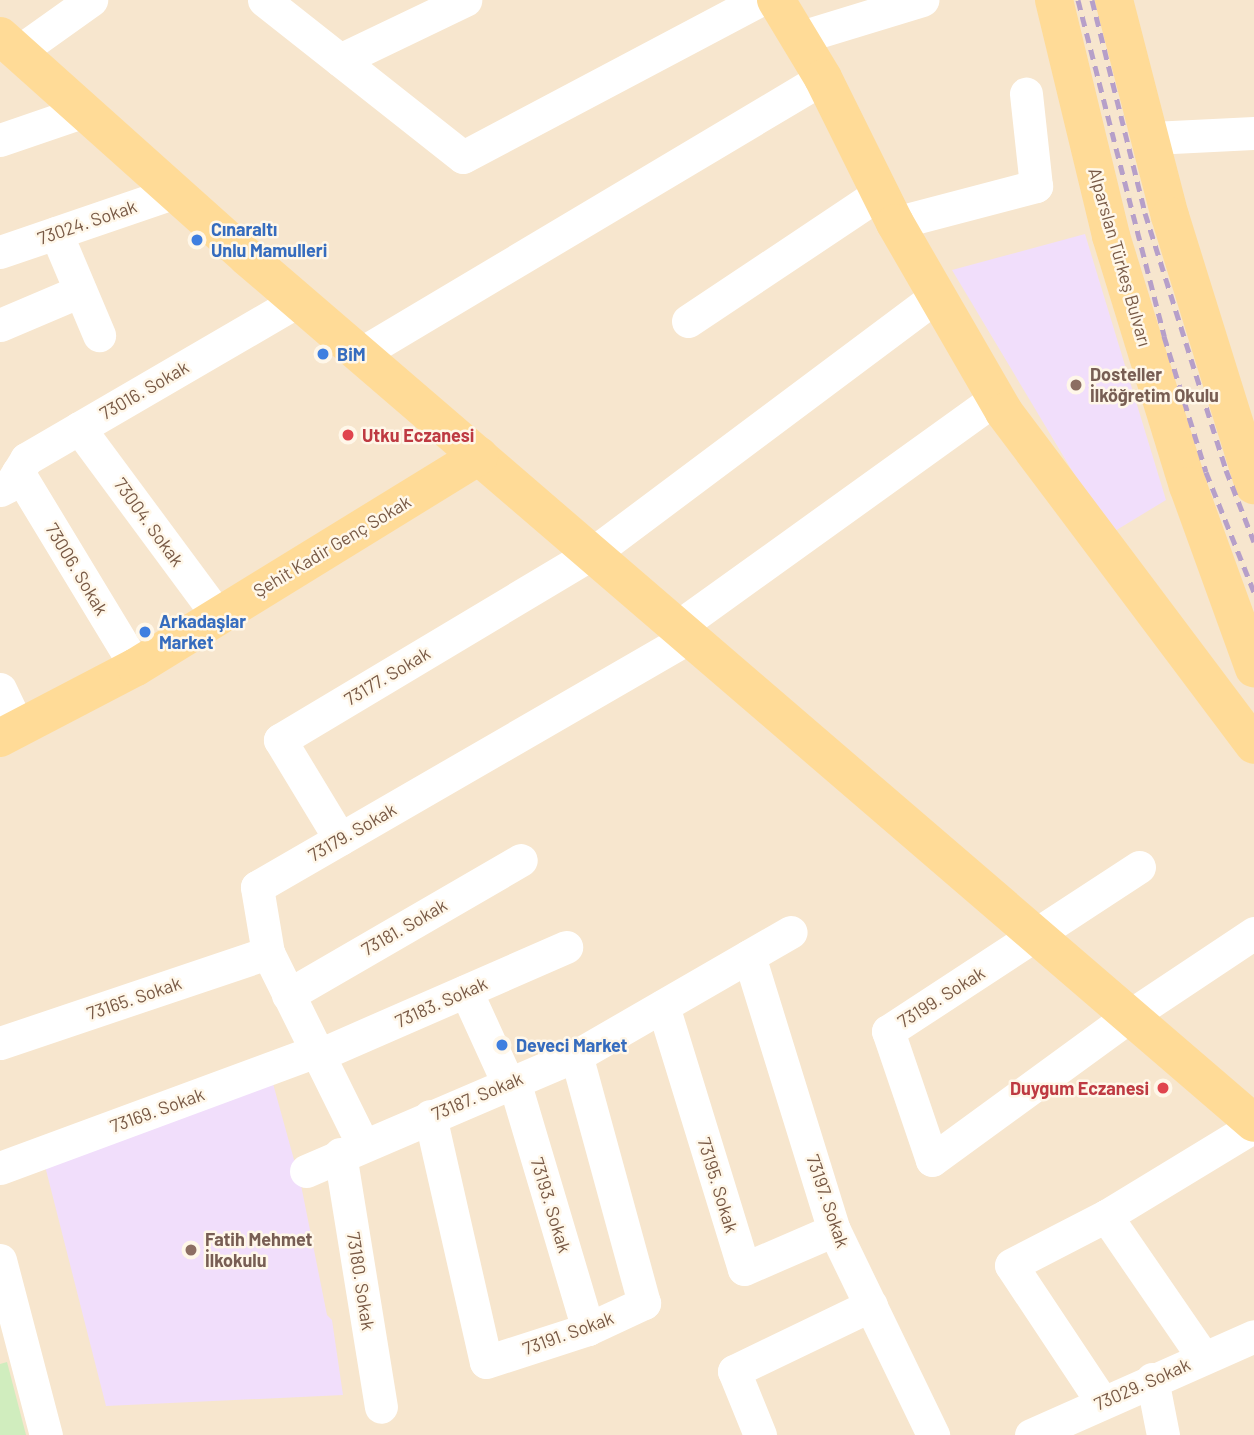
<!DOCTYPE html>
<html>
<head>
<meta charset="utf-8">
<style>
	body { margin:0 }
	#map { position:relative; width:1254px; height:1435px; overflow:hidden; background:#fff4e1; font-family:Barlow,sans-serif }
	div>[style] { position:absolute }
	.residential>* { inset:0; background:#f7e6ce; transform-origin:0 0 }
	.education>* { inset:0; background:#f1defb }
	.green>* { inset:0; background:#d0edbe }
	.minor>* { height:33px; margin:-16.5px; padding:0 16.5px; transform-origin:16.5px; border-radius:16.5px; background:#fff }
	.major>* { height:38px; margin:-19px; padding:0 19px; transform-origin:19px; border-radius:19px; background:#ffdb97 }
	.rail>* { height:5px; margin-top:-2.5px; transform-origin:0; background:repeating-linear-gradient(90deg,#b69fc9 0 10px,transparent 0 17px) }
	.dots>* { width:19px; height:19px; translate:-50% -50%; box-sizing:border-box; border:4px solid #fff7e9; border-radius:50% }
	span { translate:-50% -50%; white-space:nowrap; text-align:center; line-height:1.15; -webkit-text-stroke:5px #fff7e9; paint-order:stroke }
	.street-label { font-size:18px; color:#785945 }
	.shop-label { font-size:18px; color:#366cbe; font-weight:700 }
	.left { translate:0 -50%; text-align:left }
	.education-label { font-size:18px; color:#785e54; font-weight:700 }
	.health-label { font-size:18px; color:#be3a42; font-weight:700 }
	.right { translate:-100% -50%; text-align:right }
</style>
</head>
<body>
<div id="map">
	<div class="residential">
		<i style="left:0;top:0;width:1254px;height:1435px"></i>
	</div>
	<div class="education">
		<i style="clip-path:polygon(1085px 234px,1166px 500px,1110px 534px,952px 270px)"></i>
		<i style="clip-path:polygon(272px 1080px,301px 1185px,327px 1315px,332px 1320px,343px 1395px,106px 1406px,44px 1162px)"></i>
	</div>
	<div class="green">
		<i style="clip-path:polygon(7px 1362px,26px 1435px,0 1435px,0 1364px)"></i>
	</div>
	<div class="minor">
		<i style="left:264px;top:0;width:253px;rotate:38.3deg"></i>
		<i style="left:463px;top:157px;width:335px;rotate:-27.9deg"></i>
		<i style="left:801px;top:37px;width:127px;rotate:-17deg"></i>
		<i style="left:18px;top:52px;width:90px;rotate:-35.5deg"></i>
		<i style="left:340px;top:60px;width:139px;rotate:-25.6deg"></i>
		<i style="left:1152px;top:138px;width:102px;rotate:-2.8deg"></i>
		<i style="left:0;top:140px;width:89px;rotate:-19deg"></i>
		<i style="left:895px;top:223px;width:146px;rotate:-14.7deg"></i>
		<i style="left:1036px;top:186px;width:93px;rotate:-96.2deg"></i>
		<i style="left:56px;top:233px;width:111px;rotate:67.1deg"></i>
		<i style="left:0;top:252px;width:185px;rotate:-18.9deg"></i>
		<i style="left:688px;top:321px;width:231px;rotate:-33.7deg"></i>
		<i style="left:0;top:325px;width:87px;rotate:-23deg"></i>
		<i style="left:360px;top:354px;width:539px;rotate:-30.8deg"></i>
		<i style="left:79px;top:428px;width:234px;rotate:53.5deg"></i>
		<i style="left:18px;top:472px;width:228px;rotate:58.8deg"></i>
		<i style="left:0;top:490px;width:11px;rotate:-27deg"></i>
		<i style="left:10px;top:485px;width:31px;rotate:-58deg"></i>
		<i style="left:26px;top:459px;width:315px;rotate:-30.2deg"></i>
		<i style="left:679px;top:626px;width:390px;rotate:-35.7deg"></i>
		<i style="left:0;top:689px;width:44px;rotate:64.6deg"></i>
		<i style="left:340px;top:839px;width:116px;rotate:-121.2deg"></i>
		<i style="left:280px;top:740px;width:365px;rotate:-30.9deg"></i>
		<i style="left:593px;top:553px;width:429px;rotate:-36.8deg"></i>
		<i style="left:1139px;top:867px;width:300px;rotate:146.8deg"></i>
		<i style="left:888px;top:1031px;width:136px;rotate:71.2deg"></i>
		<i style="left:932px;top:1160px;width:246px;rotate:-36.1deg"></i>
		<i style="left:1131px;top:1015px;width:148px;rotate:-33.7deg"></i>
		<i style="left:749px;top:956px;width:287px;rotate:72.8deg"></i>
		<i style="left:834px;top:1230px;width:228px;rotate:64.2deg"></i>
		<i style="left:466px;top:991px;width:101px;rotate:65.5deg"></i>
		<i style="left:288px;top:995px;width:269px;rotate:-30.1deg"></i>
		<i style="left:663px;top:1006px;width:275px;rotate:72.9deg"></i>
		<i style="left:744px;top:1269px;width:98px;rotate:-23.4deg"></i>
		<i style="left:0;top:1043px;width:283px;rotate:-18.6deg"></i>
		<i style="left:514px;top:1081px;width:259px;rotate:73.4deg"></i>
		<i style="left:430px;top:1116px;width:252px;rotate:77.2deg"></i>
		<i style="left:486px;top:1362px;width:107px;rotate:-17.9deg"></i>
		<i style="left:588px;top:1329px;width:62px;rotate:-24.9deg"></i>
		<i style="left:644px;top:1303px;width:257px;rotate:-105.3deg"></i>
		<i style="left:363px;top:1145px;width:214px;rotate:-116.3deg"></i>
		<i style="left:268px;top:953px;width:67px;rotate:-99.5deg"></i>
		<i style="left:257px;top:887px;width:501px;rotate:-30.04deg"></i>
		<i style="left:340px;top:1154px;width:256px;rotate:80.8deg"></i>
		<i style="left:0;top:1168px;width:334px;rotate:-20.3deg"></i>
		<i style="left:313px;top:1052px;width:15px;rotate:-4deg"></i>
		<i style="left:328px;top:1051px;width:260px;rotate:-23.6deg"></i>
		<i style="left:306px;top:1171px;width:299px;rotate:-23.2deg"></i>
		<i style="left:581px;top:1053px;width:242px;rotate:-30deg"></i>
		<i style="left:1106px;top:1216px;width:171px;rotate:55.5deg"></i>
		<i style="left:0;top:1260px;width:181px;rotate:75.3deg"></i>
		<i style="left:1152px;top:1379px;width:57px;rotate:78.9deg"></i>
		<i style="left:1102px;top:1402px;width:164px;rotate:-123.6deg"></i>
		<i style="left:1011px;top:1265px;width:107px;rotate:-27.3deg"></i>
		<i style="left:1106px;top:1216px;width:173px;rotate:-31.3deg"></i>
		<i style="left:760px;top:1435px;width:69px;rotate:-112.1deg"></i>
		<i style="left:734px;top:1371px;width:152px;rotate:-25.7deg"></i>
		<i style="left:1031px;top:1435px;width:244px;rotate:-23.9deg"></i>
	</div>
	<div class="major">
		<i style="left:776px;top:0;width:91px;rotate:58.9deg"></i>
		<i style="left:823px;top:78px;width:162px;rotate:63.6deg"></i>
		<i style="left:895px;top:223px;width:218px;rotate:60deg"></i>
		<i style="left:1004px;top:412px;width:416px;rotate:53.1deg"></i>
		<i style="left:1054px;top:0;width:243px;rotate:76.4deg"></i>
		<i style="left:1111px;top:236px;width:262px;rotate:72.9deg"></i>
		<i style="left:1188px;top:486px;width:194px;rotate:70.1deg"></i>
		<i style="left:1114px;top:0;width:223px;rotate:75.5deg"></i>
		<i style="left:1170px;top:216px;width:282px;rotate:72.7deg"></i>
		<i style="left:0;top:36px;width:331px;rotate:41.8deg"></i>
		<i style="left:247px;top:257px;width:1328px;rotate:40.69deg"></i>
		<i style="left:0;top:738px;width:153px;rotate:-27.6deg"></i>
		<i style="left:136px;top:667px;width:403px;rotate:-31.6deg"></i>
	</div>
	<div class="rail">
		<i style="left:1078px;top:0;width:347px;rotate:75.6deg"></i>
		<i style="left:1164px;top:336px;width:142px;rotate:72.8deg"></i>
		<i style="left:1206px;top:472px;width:129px;rotate:68.2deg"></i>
		<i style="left:1092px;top:0;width:219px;rotate:76deg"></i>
		<i style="left:1145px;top:213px;width:269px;rotate:72.5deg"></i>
		<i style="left:1226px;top:470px;width:77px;rotate:68.7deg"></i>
	</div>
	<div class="dots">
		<i style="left:197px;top:240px;background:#3f7fe0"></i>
		<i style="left:323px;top:354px;background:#3f7fe0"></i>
		<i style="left:1076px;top:385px;background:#8d6e63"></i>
		<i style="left:348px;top:435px;background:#e0444e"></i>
		<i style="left:145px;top:632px;background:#3f7fe0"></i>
		<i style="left:502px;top:1045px;background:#3f7fe0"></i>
		<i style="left:1163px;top:1088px;background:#e0444e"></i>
		<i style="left:191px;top:1250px;background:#8d6e63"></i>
	</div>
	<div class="street-label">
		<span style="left:87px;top:222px;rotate:-19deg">73024. Sokak</span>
		<span style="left:1120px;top:257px;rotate:74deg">Alparslan Türkeş Bulvarı</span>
		<span style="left:144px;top:390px;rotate:-30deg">73016. Sokak</span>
		<span style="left:149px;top:522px;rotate:54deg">73004. Sokak</span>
		<span style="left:332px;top:546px;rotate:-31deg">Şehit Kadir Genç Sokak</span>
		<span style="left:77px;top:569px;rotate:59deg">73006. Sokak</span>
		<span style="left:387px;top:676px;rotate:-31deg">73177. Sokak</span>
		<span style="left:352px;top:832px;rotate:-30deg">73179. Sokak</span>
		<span style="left:404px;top:927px;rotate:-30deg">73181. Sokak</span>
		<span style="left:941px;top:997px;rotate:-32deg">73199. Sokak</span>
		<span style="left:134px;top:998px;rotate:-19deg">73165. Sokak</span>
		<span style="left:441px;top:1002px;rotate:-24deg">73183. Sokak</span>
		<span style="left:477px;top:1096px;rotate:-23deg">73187. Sokak</span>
		<span style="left:157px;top:1110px;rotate:-20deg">73169. Sokak</span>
		<span style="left:718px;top:1185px;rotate:73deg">73195. Sokak</span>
		<span style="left:828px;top:1201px;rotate:71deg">73197. Sokak</span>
		<span style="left:551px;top:1205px;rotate:73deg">73193. Sokak</span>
		<span style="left:361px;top:1281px;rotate:81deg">73180. Sokak</span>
		<span style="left:568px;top:1333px;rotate:-20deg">73191. Sokak</span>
		<span style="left:1142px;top:1384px;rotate:-24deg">73029. Sokak</span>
	</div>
	<div class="shop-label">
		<span class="left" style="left:211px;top:240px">Cınaraltı<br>Unlu Mamulleri</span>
		<span class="left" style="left:337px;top:354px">BiM</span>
		<span class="left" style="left:159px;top:632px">Arkadaşlar<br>Market</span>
		<span class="left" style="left:516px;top:1045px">Deveci Market</span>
	</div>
	<div class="education-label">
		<span class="left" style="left:1090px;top:385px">Dosteller<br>İlköğretim Okulu</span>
		<span class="left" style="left:205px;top:1250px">Fatih Mehmet<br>İlkokulu</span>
	</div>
	<div class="health-label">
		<span class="left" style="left:362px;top:435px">Utku Eczanesi</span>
		<span class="right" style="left:1149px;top:1088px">Duygum Eczanesi</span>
	</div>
</div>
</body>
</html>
